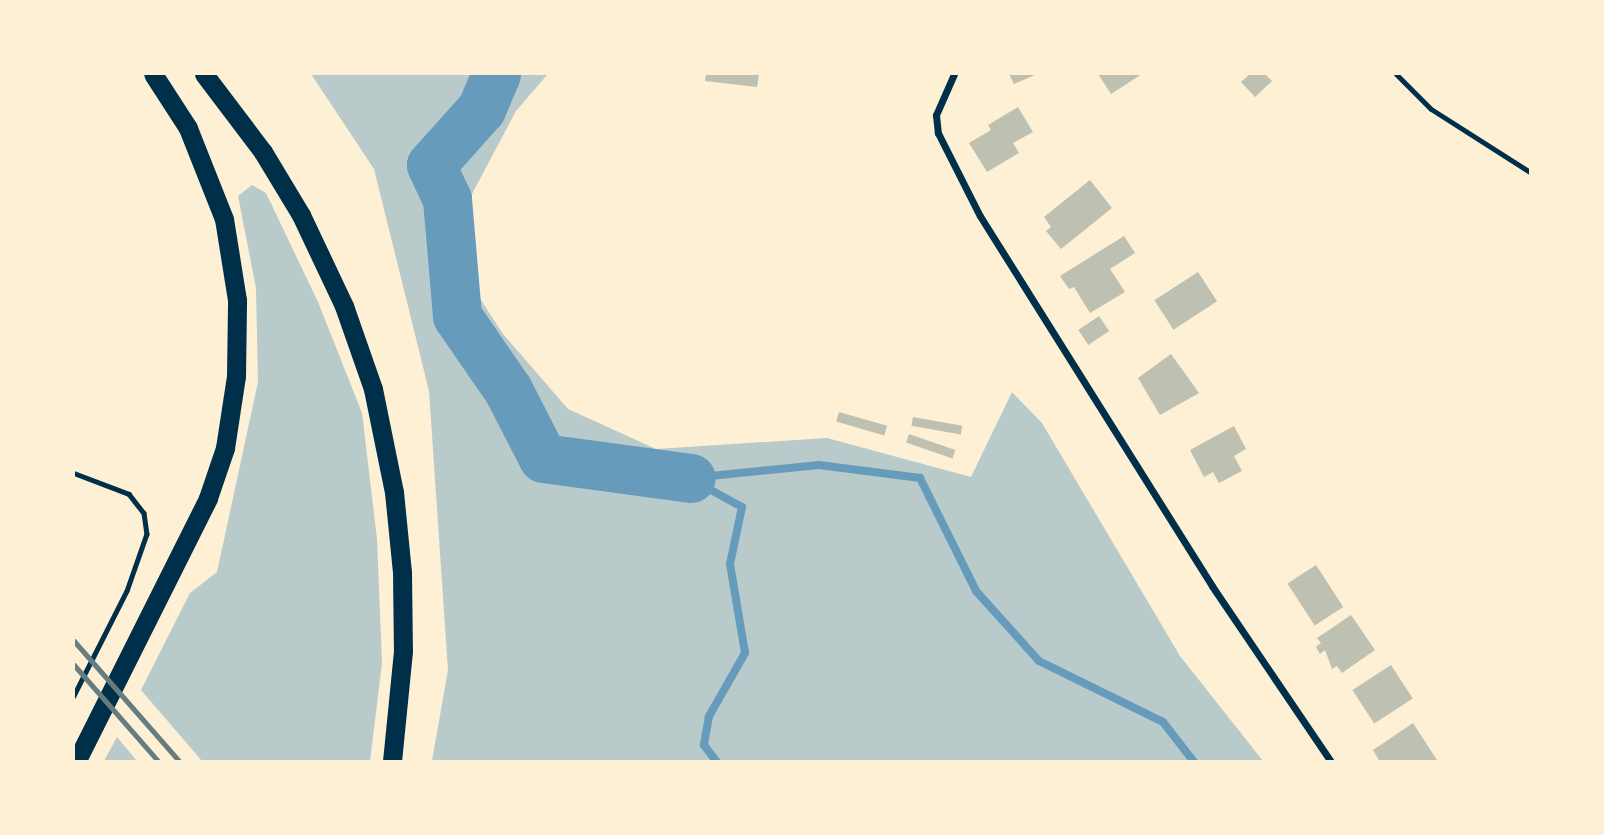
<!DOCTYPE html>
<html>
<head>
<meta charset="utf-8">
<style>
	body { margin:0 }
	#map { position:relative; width:1604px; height:835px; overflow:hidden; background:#fdf0d5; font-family:"IBM Plex Sans",sans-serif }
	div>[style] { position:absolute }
	.green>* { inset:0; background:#b9caca }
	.stream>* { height:8px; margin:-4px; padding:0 4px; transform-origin:4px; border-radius:4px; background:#669bbc }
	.river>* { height:49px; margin:-24.5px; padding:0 24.5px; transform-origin:24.5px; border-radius:24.5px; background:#669bbc }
	.building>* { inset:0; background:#bec0b2; transform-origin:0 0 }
	.path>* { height:4.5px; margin:-2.25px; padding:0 2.25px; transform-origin:2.25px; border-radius:2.25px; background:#003049 }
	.service>* { height:5px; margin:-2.5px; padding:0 2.5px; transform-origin:2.5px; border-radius:2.5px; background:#003049 }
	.minor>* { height:7px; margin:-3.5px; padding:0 3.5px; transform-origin:3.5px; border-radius:3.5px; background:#003049 }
	.trunk>* { height:19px; margin:-9.5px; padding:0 9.5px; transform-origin:9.5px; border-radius:9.5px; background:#003049 }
	.rail>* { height:5px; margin:-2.5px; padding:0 2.5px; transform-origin:2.5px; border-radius:2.5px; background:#657d81 }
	span { translate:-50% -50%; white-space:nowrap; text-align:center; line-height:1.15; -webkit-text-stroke:7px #fdf0d5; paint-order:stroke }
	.frame { position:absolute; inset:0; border:75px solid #fdf0d5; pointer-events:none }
</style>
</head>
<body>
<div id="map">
	<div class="green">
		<i style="clip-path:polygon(311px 74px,548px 74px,516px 111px,472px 194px,470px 283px,503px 334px,568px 409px,656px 449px,827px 438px,971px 477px,1012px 392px,1042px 423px,1180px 656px,1263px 761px,432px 761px,448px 670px,429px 391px,374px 169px)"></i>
		<i style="clip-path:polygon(252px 185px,266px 193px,318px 302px,362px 413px,377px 539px,382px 663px,370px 761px,202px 761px,141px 690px,190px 593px,217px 572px,258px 382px,256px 288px,238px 196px)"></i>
		<i style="clip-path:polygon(117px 737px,137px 761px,104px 761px)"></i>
	</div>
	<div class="stream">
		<i style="left:691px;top:478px;width:129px;rotate:-5.8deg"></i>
		<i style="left:819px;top:465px;width:102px;rotate:7.3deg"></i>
		<i style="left:920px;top:478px;width:126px;rotate:63.6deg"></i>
		<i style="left:976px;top:591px;width:94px;rotate:48deg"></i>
		<i style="left:1039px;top:661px;width:138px;rotate:26.2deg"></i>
		<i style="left:1163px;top:722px;width:51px;rotate:52.2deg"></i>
		<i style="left:691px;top:479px;width:58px;rotate:28.8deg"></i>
		<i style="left:742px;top:507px;width:58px;rotate:101.9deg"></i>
		<i style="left:730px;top:564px;width:90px;rotate:80.4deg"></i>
		<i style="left:745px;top:653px;width:73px;rotate:119.7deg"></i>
		<i style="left:709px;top:716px;width:29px;rotate:100deg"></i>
		<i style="left:704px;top:745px;width:21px;rotate:53deg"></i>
	</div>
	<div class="river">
		<i style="left:496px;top:74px;width:38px;rotate:113deg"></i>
		<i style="left:481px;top:109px;width:75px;rotate:131.8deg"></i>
		<i style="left:431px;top:165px;width:38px;rotate:65deg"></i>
		<i style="left:447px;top:199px;width:117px;rotate:85.1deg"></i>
		<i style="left:457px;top:316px;width:90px;rotate:55.4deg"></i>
		<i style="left:508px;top:390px;width:76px;rotate:62.8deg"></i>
		<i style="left:543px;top:458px;width:149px;rotate:7.7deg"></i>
	</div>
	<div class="building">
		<i style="clip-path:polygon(706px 74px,759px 74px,757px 87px,705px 81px)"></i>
		<i style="clip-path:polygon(1009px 74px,1037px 74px,1014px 84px)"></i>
		<i style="clip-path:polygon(1098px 74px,1142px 74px,1111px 94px)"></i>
		<i style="clip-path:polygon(1250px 74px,1265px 74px,1272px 81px,1255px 97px,1241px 82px)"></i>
		<i style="clip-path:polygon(1018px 107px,1033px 132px,1013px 143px,1019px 153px,987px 172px,969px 143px,991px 130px,988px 125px)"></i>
		<i style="clip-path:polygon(1090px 180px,1112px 208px,1061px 249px,1046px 231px,1051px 227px,1044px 217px)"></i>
		<i style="clip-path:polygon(1124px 236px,1135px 253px,1110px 269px,1125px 292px,1090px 313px,1074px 287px,1069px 289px,1060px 276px)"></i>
		<i style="left:1198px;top:272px;width:35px;height:52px;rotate:57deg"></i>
		<i style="left:1099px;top:316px;width:18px;height:25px;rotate:56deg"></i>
		<i style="clip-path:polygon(1171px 354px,1199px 393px,1160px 415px,1138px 378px)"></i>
		<i style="left:839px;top:412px;width:50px;height:10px;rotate:16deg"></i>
		<i style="left:913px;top:417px;width:50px;height:9px;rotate:10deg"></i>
		<i style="clip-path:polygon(1234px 426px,1246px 449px,1234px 456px,1242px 471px,1219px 483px,1213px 472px,1204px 477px,1190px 450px)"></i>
		<i style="left:909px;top:434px;width:49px;height:9px;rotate:19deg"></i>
		<i style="left:1316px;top:565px;width:50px;height:34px;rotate:57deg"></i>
		<i style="clip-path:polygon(1351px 615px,1375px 650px,1342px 673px,1337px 666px,1332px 669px,1325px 650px,1320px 654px,1316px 647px,1321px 643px,1317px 638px)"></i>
		<i style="left:1391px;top:665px;width:40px;height:46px;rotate:57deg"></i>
		<i style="clip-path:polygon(1413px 723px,1437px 760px,1380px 762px,1373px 750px)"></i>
	</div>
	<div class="path">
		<i style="left:74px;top:473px;width:59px;rotate:20.9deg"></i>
		<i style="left:129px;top:494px;width:24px;rotate:52deg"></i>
		<i style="left:144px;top:513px;width:21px;rotate:82deg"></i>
		<i style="left:147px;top:534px;width:60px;rotate:109.3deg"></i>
		<i style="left:127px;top:591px;width:118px;rotate:116.8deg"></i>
	</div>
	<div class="service">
		<i style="left:1396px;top:74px;width:49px;rotate:45deg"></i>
		<i style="left:1431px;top:109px;width:117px;rotate:32.5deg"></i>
	</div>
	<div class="minor">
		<i style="left:954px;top:74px;width:45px;rotate:113.7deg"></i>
		<i style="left:936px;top:115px;width:18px;rotate:84deg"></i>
		<i style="left:938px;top:133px;width:93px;rotate:63.2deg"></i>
		<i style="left:980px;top:216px;width:437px;rotate:57.9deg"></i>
		<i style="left:1212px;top:586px;width:212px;rotate:55.9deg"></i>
	</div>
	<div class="trunk">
		<i style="left:204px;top:74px;width:98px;rotate:52.9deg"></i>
		<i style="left:263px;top:152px;width:74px;rotate:58.9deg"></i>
		<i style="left:301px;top:215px;width:101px;rotate:64.7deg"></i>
		<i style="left:344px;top:306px;width:88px;rotate:70.7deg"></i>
		<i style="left:373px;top:389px;width:105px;rotate:78.5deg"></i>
		<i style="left:394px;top:492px;width:80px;rotate:84.3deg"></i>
		<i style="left:402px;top:572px;width:79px;rotate:89.3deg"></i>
		<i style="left:403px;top:651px;width:112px;rotate:95.7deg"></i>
		<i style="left:76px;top:762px;width:295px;rotate:-63.4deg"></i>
		<i style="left:208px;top:498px;width:53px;rotate:-71.2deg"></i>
		<i style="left:225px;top:448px;width:73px;rotate:-81.3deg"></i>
		<i style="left:236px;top:376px;width:76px;rotate:-89.2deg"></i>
		<i style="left:237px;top:300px;width:82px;rotate:-99.1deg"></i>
		<i style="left:224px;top:219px;width:98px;rotate:-111.6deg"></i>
		<i style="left:188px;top:128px;width:64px;rotate:-122.9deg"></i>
	</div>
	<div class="rail">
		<i style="left:74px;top:641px;width:161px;rotate:48.8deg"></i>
		<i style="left:74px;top:665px;width:129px;rotate:48.8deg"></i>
	</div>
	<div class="frame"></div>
</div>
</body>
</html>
